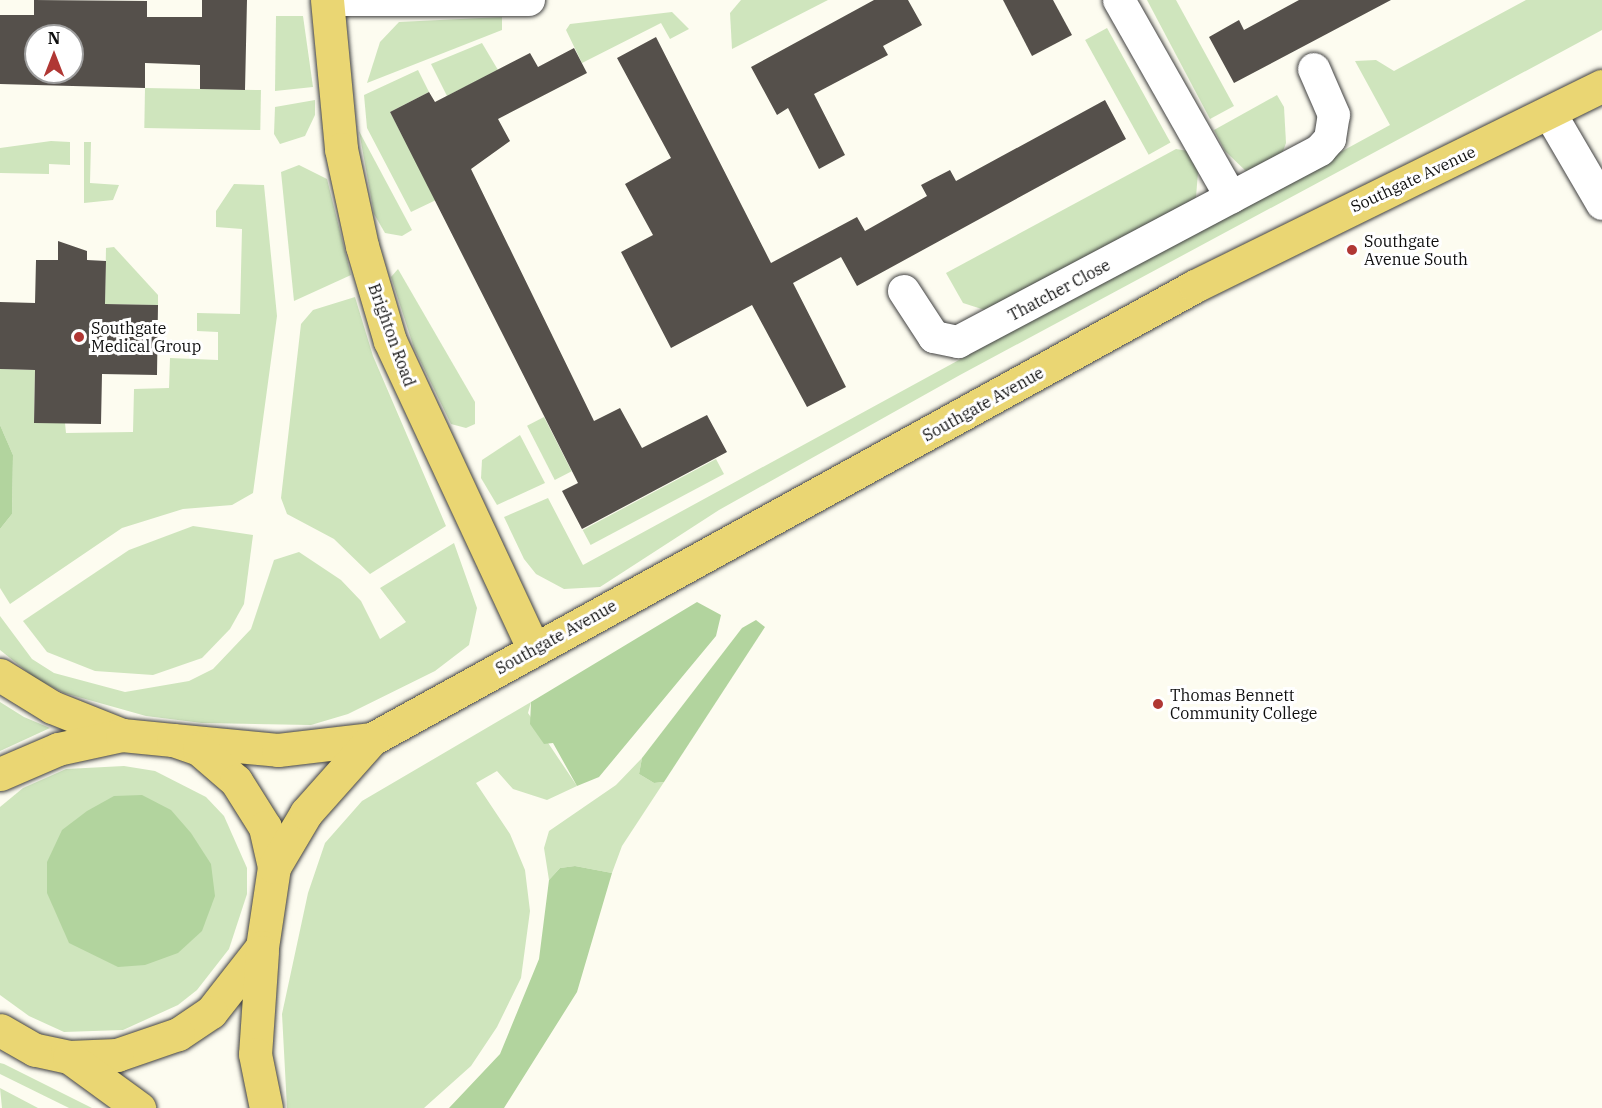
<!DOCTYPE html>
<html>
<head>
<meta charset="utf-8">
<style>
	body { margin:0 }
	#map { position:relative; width:1602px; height:1108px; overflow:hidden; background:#fdfcf0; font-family:"IBM Plex Serif",serif }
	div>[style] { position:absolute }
	.green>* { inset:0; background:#cfe5bd; transform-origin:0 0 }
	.forest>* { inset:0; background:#b2d49e }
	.building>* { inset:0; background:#55504b }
	.roads { filter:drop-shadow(0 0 2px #414141) drop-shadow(0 0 2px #414141) }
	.minor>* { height:32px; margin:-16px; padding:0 16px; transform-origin:16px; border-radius:16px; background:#fff }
	.tertiary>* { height:33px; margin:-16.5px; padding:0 16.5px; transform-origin:16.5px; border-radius:16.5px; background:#fff }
	.primary>* { height:33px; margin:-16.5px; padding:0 16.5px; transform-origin:16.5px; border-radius:16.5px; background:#ead673 }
	.dots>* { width:16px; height:16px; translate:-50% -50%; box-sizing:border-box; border:3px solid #fff; border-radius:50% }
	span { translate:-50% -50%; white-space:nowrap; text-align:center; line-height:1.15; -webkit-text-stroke:6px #fff; paint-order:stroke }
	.street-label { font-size:16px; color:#0e0e0e }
	.poi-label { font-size:16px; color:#0e0e0e }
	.left { translate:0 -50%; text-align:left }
	.north { position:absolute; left:24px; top:24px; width:60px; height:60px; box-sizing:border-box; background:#fff; border:2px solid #9f9f9f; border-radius:50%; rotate:0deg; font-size:16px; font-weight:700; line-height:24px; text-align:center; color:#0e0e0e }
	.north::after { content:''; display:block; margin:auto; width:21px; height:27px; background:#b03734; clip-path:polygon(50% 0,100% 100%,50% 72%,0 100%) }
</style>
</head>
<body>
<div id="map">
	<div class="green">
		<i style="clip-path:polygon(741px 0,828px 0,732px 49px,730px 13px)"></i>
		<i style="clip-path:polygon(1147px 0,1176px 0,1234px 106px,1210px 119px)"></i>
		<i style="clip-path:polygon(1526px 0,1602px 0,1602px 30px,960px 375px,719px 510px,600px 587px,564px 589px,536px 574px,524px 559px,504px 517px,548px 498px,583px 565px,1390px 125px,1355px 61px,1376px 60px,1394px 71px)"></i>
		<i style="clip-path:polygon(672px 12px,689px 29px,670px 39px,661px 23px,582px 63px,566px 30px,570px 24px)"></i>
		<i style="clip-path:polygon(276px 16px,303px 16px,313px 87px,275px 91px)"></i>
		<i style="clip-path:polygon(502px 17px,502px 30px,367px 83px,380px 42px,399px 22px)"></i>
		<i style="left:1107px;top:28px;width:131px;height:25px;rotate:61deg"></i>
		<i style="clip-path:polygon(482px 43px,498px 70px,447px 96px,431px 64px)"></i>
		<i style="clip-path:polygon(418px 70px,429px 92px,390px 112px,436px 200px,411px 212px,367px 128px,364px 95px)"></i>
		<i style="left:145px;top:88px;width:116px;height:40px;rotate:1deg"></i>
		<i style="clip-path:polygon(1277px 95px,1284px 107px,1286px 143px,1282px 154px,1249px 174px,1225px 151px,1214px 130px)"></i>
		<i style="clip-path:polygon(315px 100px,315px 115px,305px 136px,280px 144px,274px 134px,275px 107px)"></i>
		<i style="clip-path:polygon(359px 131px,412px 230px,402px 236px,385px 233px,374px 214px)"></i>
		<i style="clip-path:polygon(51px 141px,70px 142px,70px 165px,49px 164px,49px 174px,0 173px,0 148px)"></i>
		<i style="clip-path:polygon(84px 142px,91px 142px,90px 183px,119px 185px,113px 200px,84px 203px)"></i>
		<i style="clip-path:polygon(1176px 149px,1188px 151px,1198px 172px,1196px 197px,1185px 209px,991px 312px,963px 303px,946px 273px)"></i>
		<i style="clip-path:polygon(299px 165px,327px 179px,351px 275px,294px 301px,281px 172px)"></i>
		<i style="clip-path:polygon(234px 184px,264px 185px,277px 316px,253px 493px,232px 505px,183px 509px,122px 528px,10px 604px,0 588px,0 529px,12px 514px,13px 455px,0 425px,0 369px,35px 370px,34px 423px,65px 423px,66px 433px,133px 432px,134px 389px,169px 388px,170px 358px,218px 360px,218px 332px,197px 331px,197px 313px,240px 314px,242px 229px,216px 227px,216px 211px)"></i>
		<i style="clip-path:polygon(114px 247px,158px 295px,158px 305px,105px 304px,106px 248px)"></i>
		<i style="clip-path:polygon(398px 269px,475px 402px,475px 424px,466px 428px,451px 424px,414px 348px,391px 277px)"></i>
		<i style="clip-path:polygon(355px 297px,373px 356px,446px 526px,370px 574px,334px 539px,287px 514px,281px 498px,301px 324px,313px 310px)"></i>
		<i style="left:544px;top:417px;width:61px;height:19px;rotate:63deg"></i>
		<i style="clip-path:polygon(520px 435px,545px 483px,497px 505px,481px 478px,482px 460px)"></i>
		<i style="left:716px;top:459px;width:17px;height:151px;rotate:62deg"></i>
		<i style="clip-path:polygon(193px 526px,253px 535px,244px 604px,230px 629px,202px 658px,153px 675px,95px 671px,47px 652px,23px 621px,129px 550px)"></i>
		<i style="clip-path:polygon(454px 543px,477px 608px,469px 645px,435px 671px,348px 714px,311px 725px,202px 723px,146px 716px,64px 693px,35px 678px,0 650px,0 616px,32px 659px,54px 673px,125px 692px,189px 681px,213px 669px,251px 629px,274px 560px,299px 552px,341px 580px,361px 601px,380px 639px,406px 622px,380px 588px)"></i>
		<i style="clip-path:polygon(0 702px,24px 717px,50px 728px,0 751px)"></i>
		<i style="clip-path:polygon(531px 702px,528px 713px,577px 786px,547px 800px,513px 789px,497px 771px,476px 783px,510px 834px,525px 870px,530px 911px,521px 978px,497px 1027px,471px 1066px,424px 1108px,287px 1108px,282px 1014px,308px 893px,325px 843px,362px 801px)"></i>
		<i style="clip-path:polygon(642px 758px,639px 774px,654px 783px,664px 782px,622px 846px,612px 873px,575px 866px,560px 868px,549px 880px,544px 848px,549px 831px,616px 785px)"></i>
		<i style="clip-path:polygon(124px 766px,155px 771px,206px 797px,224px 816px,247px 868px,247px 894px,229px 949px,197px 990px,178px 1005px,123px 1030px,64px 1032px,29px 1016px,0 995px,0 807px,23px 788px,66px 769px)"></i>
		<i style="clip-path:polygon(0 1063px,4px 1064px,92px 1108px,69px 1108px,0 1074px)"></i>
		<i style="clip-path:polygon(0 1088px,38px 1108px,2px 1108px)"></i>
	</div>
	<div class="forest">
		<i style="clip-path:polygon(0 425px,13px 455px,12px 514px,0 529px)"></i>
		<i style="clip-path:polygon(697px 602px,721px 615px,716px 636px,599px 777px,577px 786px,553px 743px,544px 744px,530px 724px,531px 702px)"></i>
		<i style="clip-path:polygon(756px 620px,765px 627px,664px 782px,654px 783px,639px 774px,642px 758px,742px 628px)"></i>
		<i style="clip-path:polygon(142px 795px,171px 810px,191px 833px,211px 864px,215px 896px,202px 931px,178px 953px,145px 965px,118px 967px,69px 943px,47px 893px,47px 862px,62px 830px,87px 811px,114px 796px)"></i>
		<i style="clip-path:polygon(575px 866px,612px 873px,577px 992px,504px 1108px,449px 1108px,500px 1054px,539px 959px,549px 880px,560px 868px)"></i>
	</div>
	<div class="building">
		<i style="clip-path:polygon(evenodd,34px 0,147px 1px,147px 17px,202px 17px,202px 0,247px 0,245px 90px,200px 89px,200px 65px,145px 63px,145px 88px,0 84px,0 15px,34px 15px,34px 0,36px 36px,72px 36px,72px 72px,36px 72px,36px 36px)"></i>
		<i style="clip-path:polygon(874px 0,908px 0,922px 25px,883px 46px,888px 55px,814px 94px,845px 155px,819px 169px,788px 108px,777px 115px,751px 67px)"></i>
		<i style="clip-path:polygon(1003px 0,1053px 0,1072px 35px,1032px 56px)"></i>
		<i style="clip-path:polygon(1299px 0,1391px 0,1234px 83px,1209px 37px,1239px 20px,1244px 30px)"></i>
		<i style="clip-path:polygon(656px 37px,771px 263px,857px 217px,865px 231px,927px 196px,921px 185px,950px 170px,956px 181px,1105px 100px,1126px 139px,857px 286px,841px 257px,793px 283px,846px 387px,807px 407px,752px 305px,671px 348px,621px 252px,653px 235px,625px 184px,671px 158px,617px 58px)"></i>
		<i style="clip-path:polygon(574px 48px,587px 73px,498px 119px,510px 141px,471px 169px,594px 421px,620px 408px,642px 448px,707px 415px,727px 452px,582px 529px,562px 491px,578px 483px,390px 112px,429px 92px,435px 102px,530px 53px,538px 67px)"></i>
		<i style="clip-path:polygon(58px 241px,87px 251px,87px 260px,106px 261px,105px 304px,158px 305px,157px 375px,102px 374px,101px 424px,34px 423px,35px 370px,0 369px,0 302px,35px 303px,36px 260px,58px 260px)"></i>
	</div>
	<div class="roads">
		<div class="minor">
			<i style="left:333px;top:0;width:196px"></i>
			<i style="left:1119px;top:0;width:227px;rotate:60.4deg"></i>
			<i style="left:904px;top:291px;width:55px;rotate:56.9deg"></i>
			<i style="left:934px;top:337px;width:25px;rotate:12deg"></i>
			<i style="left:958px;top:342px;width:410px;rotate:-27.9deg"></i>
			<i style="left:1320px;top:150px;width:15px;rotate:-48deg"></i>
			<i style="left:1330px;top:139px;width:24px;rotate:-81deg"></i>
			<i style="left:1334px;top:115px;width:50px;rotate:-113.5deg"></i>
		</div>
		<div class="tertiary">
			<i style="left:1550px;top:114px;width:103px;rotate:59.7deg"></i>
		</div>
		<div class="primary">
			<i style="left:327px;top:0;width:150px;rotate:84.6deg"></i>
			<i style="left:341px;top:149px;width:99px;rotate:77.8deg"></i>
			<i style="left:362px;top:246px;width:99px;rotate:73.6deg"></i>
			<i style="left:390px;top:341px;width:339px;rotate:65deg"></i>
			<i style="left:0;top:675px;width:61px;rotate:31.6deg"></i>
			<i style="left:52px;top:707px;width:75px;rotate:21.8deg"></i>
			<i style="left:173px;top:740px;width:105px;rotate:5.4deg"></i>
			<i style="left:278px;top:750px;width:95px;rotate:-6.7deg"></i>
			<i style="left:372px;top:739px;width:939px;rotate:-28.83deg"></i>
			<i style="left:1195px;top:286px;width:453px;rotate:-26.2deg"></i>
			<i style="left:0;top:774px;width:63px;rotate:-23.3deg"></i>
			<i style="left:58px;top:749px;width:66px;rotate:-12.3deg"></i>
			<i style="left:122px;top:735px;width:51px;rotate:5.6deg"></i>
			<i style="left:173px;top:740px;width:28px;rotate:19deg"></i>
			<i style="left:199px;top:749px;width:49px;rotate:40.9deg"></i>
			<i style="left:236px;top:781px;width:54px;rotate:57.8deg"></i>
			<i style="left:265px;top:827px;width:41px;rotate:77.3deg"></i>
			<i style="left:274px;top:867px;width:81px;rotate:98.5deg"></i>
			<i style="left:262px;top:947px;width:83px;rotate:128.1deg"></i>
			<i style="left:211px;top:1012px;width:40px;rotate:146deg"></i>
			<i style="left:178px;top:1034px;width:65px;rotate:161deg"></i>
			<i style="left:117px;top:1055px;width:48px;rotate:177.6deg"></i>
			<i style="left:69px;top:1057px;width:35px;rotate:-168deg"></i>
			<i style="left:35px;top:1050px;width:40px;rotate:-150.3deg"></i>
			<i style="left:274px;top:867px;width:63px;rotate:-59.3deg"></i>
			<i style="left:306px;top:813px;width:99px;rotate:-48.3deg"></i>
			<i style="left:262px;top:952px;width:102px;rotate:93.9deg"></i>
			<i style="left:255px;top:1054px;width:55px;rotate:78.5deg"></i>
			<i style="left:69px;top:1057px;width:87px;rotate:36.1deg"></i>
		</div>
	</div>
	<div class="dots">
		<i style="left:1352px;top:250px;background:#b03734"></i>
		<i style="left:79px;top:337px;background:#b03734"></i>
		<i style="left:1158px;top:704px;background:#b03734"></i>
	</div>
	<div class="street-label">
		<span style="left:1413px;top:179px;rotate:-25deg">Southgate Avenue</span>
		<span style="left:1059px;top:290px;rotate:-28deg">Thatcher Close</span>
		<span style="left:392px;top:335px;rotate:70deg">Brighton Road</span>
		<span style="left:983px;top:404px;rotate:-29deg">Southgate Avenue</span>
		<span style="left:556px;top:637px;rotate:-29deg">Southgate Avenue</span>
	</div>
	<div class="poi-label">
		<span class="left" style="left:1364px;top:250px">Southgate<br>Avenue South</span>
		<span class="left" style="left:91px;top:337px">Southgate<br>Medical Group</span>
		<span class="left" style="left:1170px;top:704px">Thomas Bennett<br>Community College</span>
	</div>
	<div class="north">N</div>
</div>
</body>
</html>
